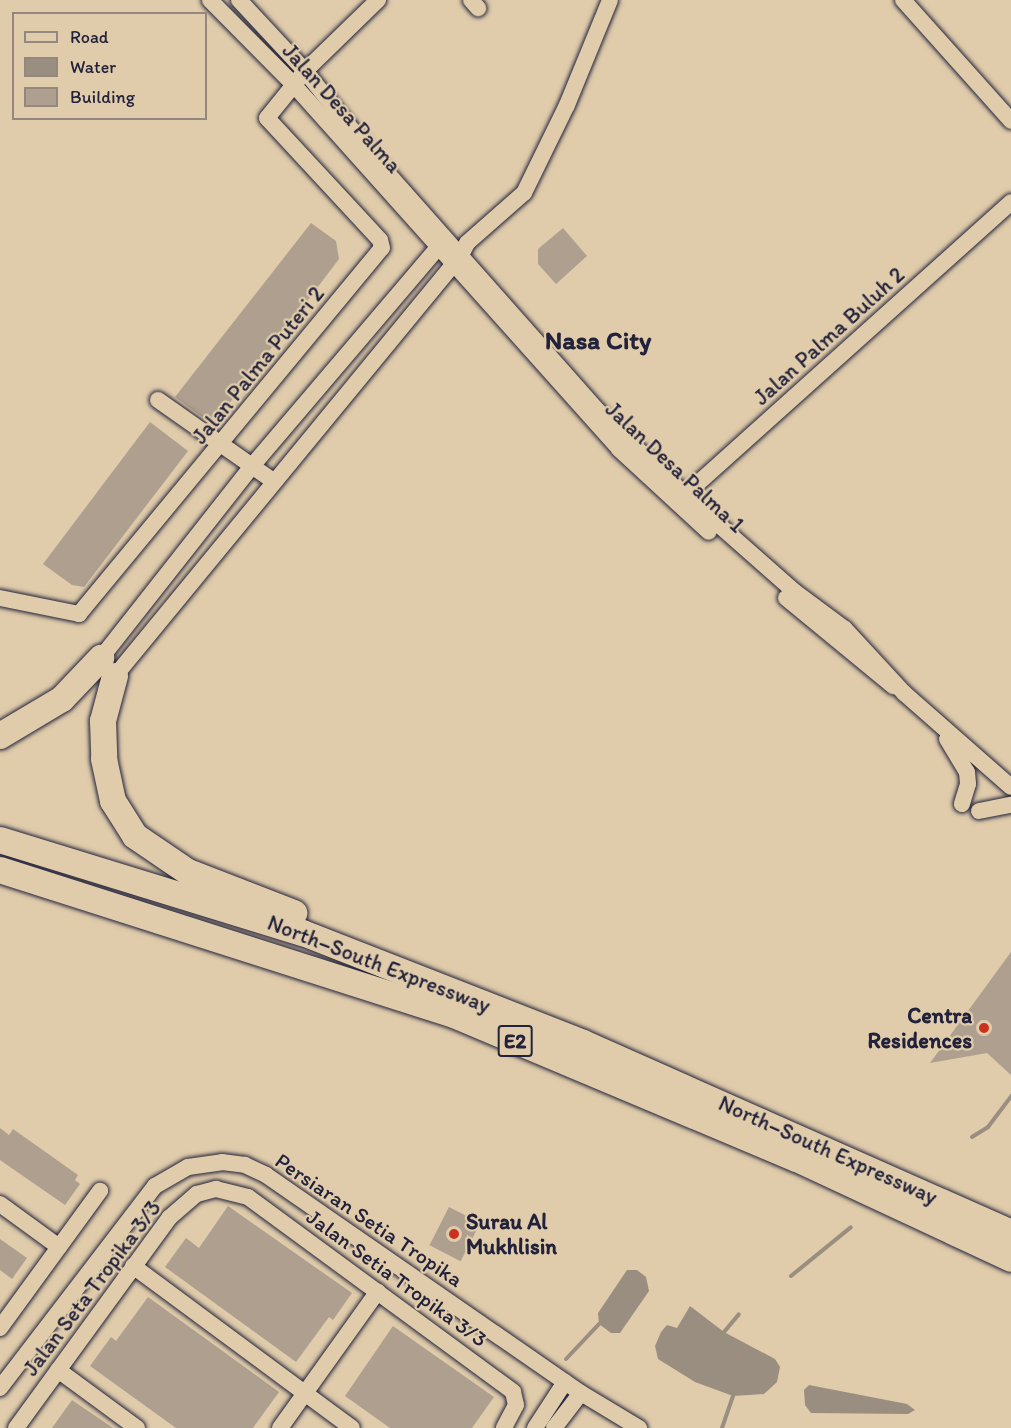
<!DOCTYPE html>
<html>
<head>
<meta charset="utf-8">
<style>
	body { margin:0 }
	#map { position:relative; width:1011px; height:1428px; overflow:hidden; background:#e0ccab; font-family:Itim,sans-serif }
	div>[style] { position:absolute }
	.water>* { inset:0; background:#9a8e81 }
	.stream>* { height:4px; margin:-2px; padding:0 2px; transform-origin:2px; border-radius:2px; background:#9a8e81 }
	.building>* { inset:0; background:#ae9f8e; transform-origin:0 0 }
	.roads { filter:drop-shadow(0 0 2px #22223b) drop-shadow(0 0 2px #22223b) }
	.minor>* { height:16px; margin:-8px; padding:0 8px; transform-origin:8px; border-radius:8px; background:#e0ccab }
	.highway>* { height:26px; margin:-13px; padding:0 13px; transform-origin:13px; border-radius:13px; background:#e0ccab }
	.dots>* { width:16px; height:16px; translate:-50% -50%; box-sizing:border-box; border:3px solid #e0ccab; border-radius:50% }
	span { translate:-50% -50%; white-space:nowrap; text-align:center; line-height:1.15; -webkit-text-stroke:4.5px #e0ccab; paint-order:stroke }
	.shield-label span { padding:2px 4px; background:#e0ccab; border:2px solid; border-radius:4px; -webkit-text-stroke-width:0 }
	.shield-label { font-size:21px; color:#22223b; font-weight:700 }
	.street-label { font-size:22px; color:#22223b }
	.poi-label { font-size:22px; color:#22223b; font-weight:700 }
	.right { translate:-100% -50%; text-align:right }
	.left { translate:0 -50%; text-align:left }
	.quarter-label { font-size:26px; color:#22223b; font-weight:700 }
	.legend { position:absolute; left:12px; top:12px; width:195px; height:108px; box-sizing:border-box; background:#e0ccab; border:2px solid #94887e; margin:0; padding:8px 10px; list-style:none; font-size:18px; color:#22223b }
	.legend li { display:flex; align-items:center; gap:12px; height:30px }
	.legend b { width:30px; border:2px solid #94887e }
</style>
</head>
<body>
<div id="map">
	<div class="water">
		<i style="clip-path:polygon(627px 1270px,637px 1270px,646px 1277px,649px 1291px,620px 1333px,611px 1333px,599px 1324px,598px 1313px)"></i>
		<i style="clip-path:polygon(690px 1306px,724px 1332px,775px 1359px,780px 1367px,777px 1382px,764px 1394px,733px 1396px,695px 1382px,658px 1359px,655px 1346px,661px 1332px,667px 1325px,677px 1328px)"></i>
		<i style="clip-path:polygon(809px 1385px,907px 1404px,915px 1410px,908px 1414px,811px 1413px,805px 1405px,804px 1390px)"></i>
	</div>
	<div class="stream">
		<i style="left:972px;top:1137px;width:19px;rotate:-32deg"></i>
		<i style="left:988px;top:1127px;width:39px;rotate:-53deg"></i>
		<i style="left:791px;top:1276px;width:77px;rotate:-39.2deg"></i>
		<i style="left:724px;top:1332px;width:23px;rotate:-50deg"></i>
		<i style="left:566px;top:1359px;width:48px;rotate:-46.7deg"></i>
		<i style="left:722px;top:1428px;width:34px;rotate:-71deg"></i>
	</div>
	<div class="building">
		<i style="clip-path:polygon(311px 223px,336px 241px,339px 259px,213px 425px,175px 397px)"></i>
		<i style="clip-path:polygon(563px 228px,587px 256px,556px 284px,538px 264px,538px 249px)"></i>
		<i style="clip-path:polygon(150px 422px,188px 451px,84px 587px,72px 585px,43px 564px)"></i>
		<i style="clip-path:polygon(1011px 952px,1011px 1075px,987px 1053px,930px 1063px)"></i>
		<i style="clip-path:polygon(0 1128px,9px 1135px,13px 1129px,78px 1175px,75px 1180px,80px 1184px,65px 1205px,0 1160px)"></i>
		<i style="clip-path:polygon(228px 1206px,352px 1293px,333px 1320px,329px 1317px,296px 1362px,165px 1267px,186px 1238px,199px 1248px)"></i>
		<i style="left:449px;top:1207px;width:35px;height:43px;rotate:27deg"></i>
		<i style="clip-path:polygon(0 1239px,27px 1258px,12px 1279px,0 1270px)"></i>
		<i style="clip-path:polygon(148px 1297px,279px 1392px,253px 1428px,176px 1428px,90px 1366px,111px 1337px,116px 1341px)"></i>
		<i style="clip-path:polygon(393px 1326px,494px 1397px,472px 1428px,390px 1428px,345px 1396px)"></i>
		<i style="clip-path:polygon(72px 1400px,94px 1415px,113px 1428px,52px 1428px)"></i>
	</div>
	<div class="roads">
		<div class="minor">
			<i style="left:210px;top:0;width:118px;rotate:45.3deg"></i>
			<i style="left:293px;top:84px;width:489px;rotate:48.2deg"></i>
			<i style="left:619px;top:449px;width:122px;rotate:42.7deg"></i>
			<i style="left:239px;top:0;width:97px;rotate:47.1deg"></i>
			<i style="left:305px;top:71px;width:123px;rotate:51.3deg"></i>
			<i style="left:382px;top:167px;width:324px;rotate:48.5deg"></i>
			<i style="left:597px;top:410px;width:122px;rotate:44deg"></i>
			<i style="left:685px;top:495px;width:147px;rotate:41.4deg"></i>
			<i style="left:795px;top:592px;width:62px;rotate:36.5deg"></i>
			<i style="left:845px;top:629px;width:87px;rotate:47.3deg"></i>
			<i style="left:904px;top:693px;width:142px;rotate:41.3deg"></i>
			<i style="left:471px;top:0;width:11px;rotate:49deg"></i>
			<i style="left:903px;top:0;width:162px;rotate:48.2deg"></i>
			<i style="left:158px;top:400px;width:139px;rotate:35.1deg"></i>
			<i style="left:677px;top:502px;width:449px;rotate:-41.9deg"></i>
			<i style="left:0;top:598px;width:81px;rotate:11.4deg"></i>
			<i style="left:79px;top:614px;width:475px;rotate:-50.4deg"></i>
			<i style="left:382px;top:248px;width:8px;rotate:-104deg"></i>
			<i style="left:380px;top:240px;width:166px;rotate:-132.8deg"></i>
			<i style="left:267px;top:118px;width:60px;rotate:-51deg"></i>
			<i style="left:305px;top:71px;width:102px;rotate:-44.2deg"></i>
			<i style="left:786px;top:598px;width:139px;rotate:39.4deg"></i>
			<i style="left:101px;top:658px;width:244px;rotate:-51.8deg"></i>
			<i style="left:252px;top:466px;width:285px;rotate:-49.6deg"></i>
			<i style="left:437px;top:249px;width:10px;rotate:-29deg"></i>
			<i style="left:115px;top:676px;width:545px;rotate:-50.58deg"></i>
			<i style="left:461px;top:255px;width:13px;rotate:-63deg"></i>
			<i style="left:467px;top:243px;width:76px;rotate:-41.3deg"></i>
			<i style="left:524px;top:193px;width:98px;rotate:-64deg"></i>
			<i style="left:567px;top:105px;width:113px;rotate:-67.7deg"></i>
			<i style="left:947px;top:739px;width:39px;rotate:59deg"></i>
			<i style="left:967px;top:772px;width:12px;rotate:85deg"></i>
			<i style="left:968px;top:784px;width:21px;rotate:107deg"></i>
			<i style="left:979px;top:811px;width:33px;rotate:-11deg"></i>
			<i style="left:0;top:1204px;width:73px;rotate:36.1deg"></i>
			<i style="left:133px;top:1266px;width:272px;rotate:36.5deg"></i>
			<i style="left:0;top:1328px;width:170px;rotate:-53.9deg"></i>
			<i style="left:58px;top:1370px;width:98px;rotate:36.3deg"></i>
			<i style="left:0;top:1388px;width:255px;rotate:-52.5deg"></i>
			<i style="left:155px;top:1186px;width:38px;rotate:-30deg"></i>
			<i style="left:188px;top:1167px;width:34px;rotate:-8deg"></i>
			<i style="left:222px;top:1162px;width:23px;rotate:7deg"></i>
			<i style="left:245px;top:1165px;width:23px;rotate:25deg"></i>
			<i style="left:266px;top:1175px;width:383px;rotate:34.7deg"></i>
			<i style="left:581px;top:1393px;width:68px;rotate:31.1deg"></i>
			<i style="left:16px;top:1428px;width:260px;rotate:-53.9deg"></i>
			<i style="left:169px;top:1218px;width:37px;rotate:-41deg"></i>
			<i style="left:197px;top:1194px;width:20px;rotate:-15deg"></i>
			<i style="left:216px;top:1189px;width:33px;rotate:14deg"></i>
			<i style="left:248px;top:1197px;width:329px;rotate:36.3deg"></i>
			<i style="left:513px;top:1392px;width:13px;rotate:77deg"></i>
			<i style="left:516px;top:1405px;width:26px;rotate:118deg"></i>
			<i style="left:280px;top:1428px;width:168px;rotate:-54.4deg"></i>
			<i style="left:535px;top:1428px;width:55px;rotate:-56.9deg"></i>
			<i style="left:554px;top:1428px;width:44px;rotate:-52.4deg"></i>
		</div>
		<div class="highway">
			<i style="left:115px;top:676px;width:47px;rotate:104.9deg"></i>
			<i style="left:103px;top:721px;width:38px;rotate:88deg"></i>
			<i style="left:104px;top:759px;width:43px;rotate:77.9deg"></i>
			<i style="left:113px;top:801px;width:41px;rotate:57.8deg"></i>
			<i style="left:135px;top:836px;width:64px;rotate:34.2deg"></i>
			<i style="left:188px;top:872px;width:114px;rotate:21.1deg"></i>
			<i style="left:0;top:736px;width:72px;rotate:-30.8deg"></i>
			<i style="left:62px;top:699px;width:57px;rotate:-46.4deg"></i>
			<i style="left:0;top:840px;width:317px;rotate:17.1deg"></i>
			<i style="left:303px;top:933px;width:301px;rotate:21.4deg"></i>
			<i style="left:583px;top:1043px;width:468px;rotate:23.9deg"></i>
			<i style="left:0;top:870px;width:477px;rotate:17.7deg"></i>
			<i style="left:454px;top:1015px;width:372px;rotate:22.8deg"></i>
			<i style="left:797px;top:1159px;width:236px;rotate:25deg"></i>
		</div>
	</div>
	<div class="dots">
		<i style="left:984px;top:1028px;background:#c8321e"></i>
		<i style="left:454px;top:1234px;background:#c8321e"></i>
	</div>
	<div class="shield-label">
		<span style="left:515px;top:1041px">E2</span>
	</div>
	<div class="street-label">
		<span style="left:342px;top:108px;rotate:48deg">Jalan Desa Palma</span>
		<span style="left:829px;top:336px;rotate:-42deg">Jalan Palma Buluh 2</span>
		<span style="left:258px;top:365px;rotate:-51deg">Jalan Palma Puteri 2</span>
		<span style="left:675px;top:467px;rotate:43deg">Jalan Desa Palma 1</span>
		<span style="left:379px;top:964px;rotate:21deg">North–South Expressway</span>
		<span style="left:828px;top:1150px;rotate:24deg">North–South Expressway</span>
		<span style="left:369px;top:1220px;rotate:34deg">Persiaran Setia Tropika</span>
		<span style="left:397px;top:1278px;rotate:36deg">Jalan Setia Tropika 3/3</span>
		<span style="left:92px;top:1288px;rotate:-53deg">Jalan Seta Tropika 3/3</span>
	</div>
	<div class="poi-label">
		<span class="right" style="left:972px;top:1028px">Centra<br>Residences</span>
		<span class="left" style="left:466px;top:1234px">Surau Al<br>Mukhlisin</span>
	</div>
	<div class="quarter-label">
		<span style="left:598px;top:341px">Nasa City</span>
	</div>
	<ul class="legend">
	<li><b style="height:8px;background:#e0ccab"></b>Road</li>
	<li><b style="height:16px;background:#9a8e81"></b>Water</li>
	<li><b style="height:16px;background:#ae9f8e"></b>Building</li>
	</ul>
</div>
</body>
</html>
